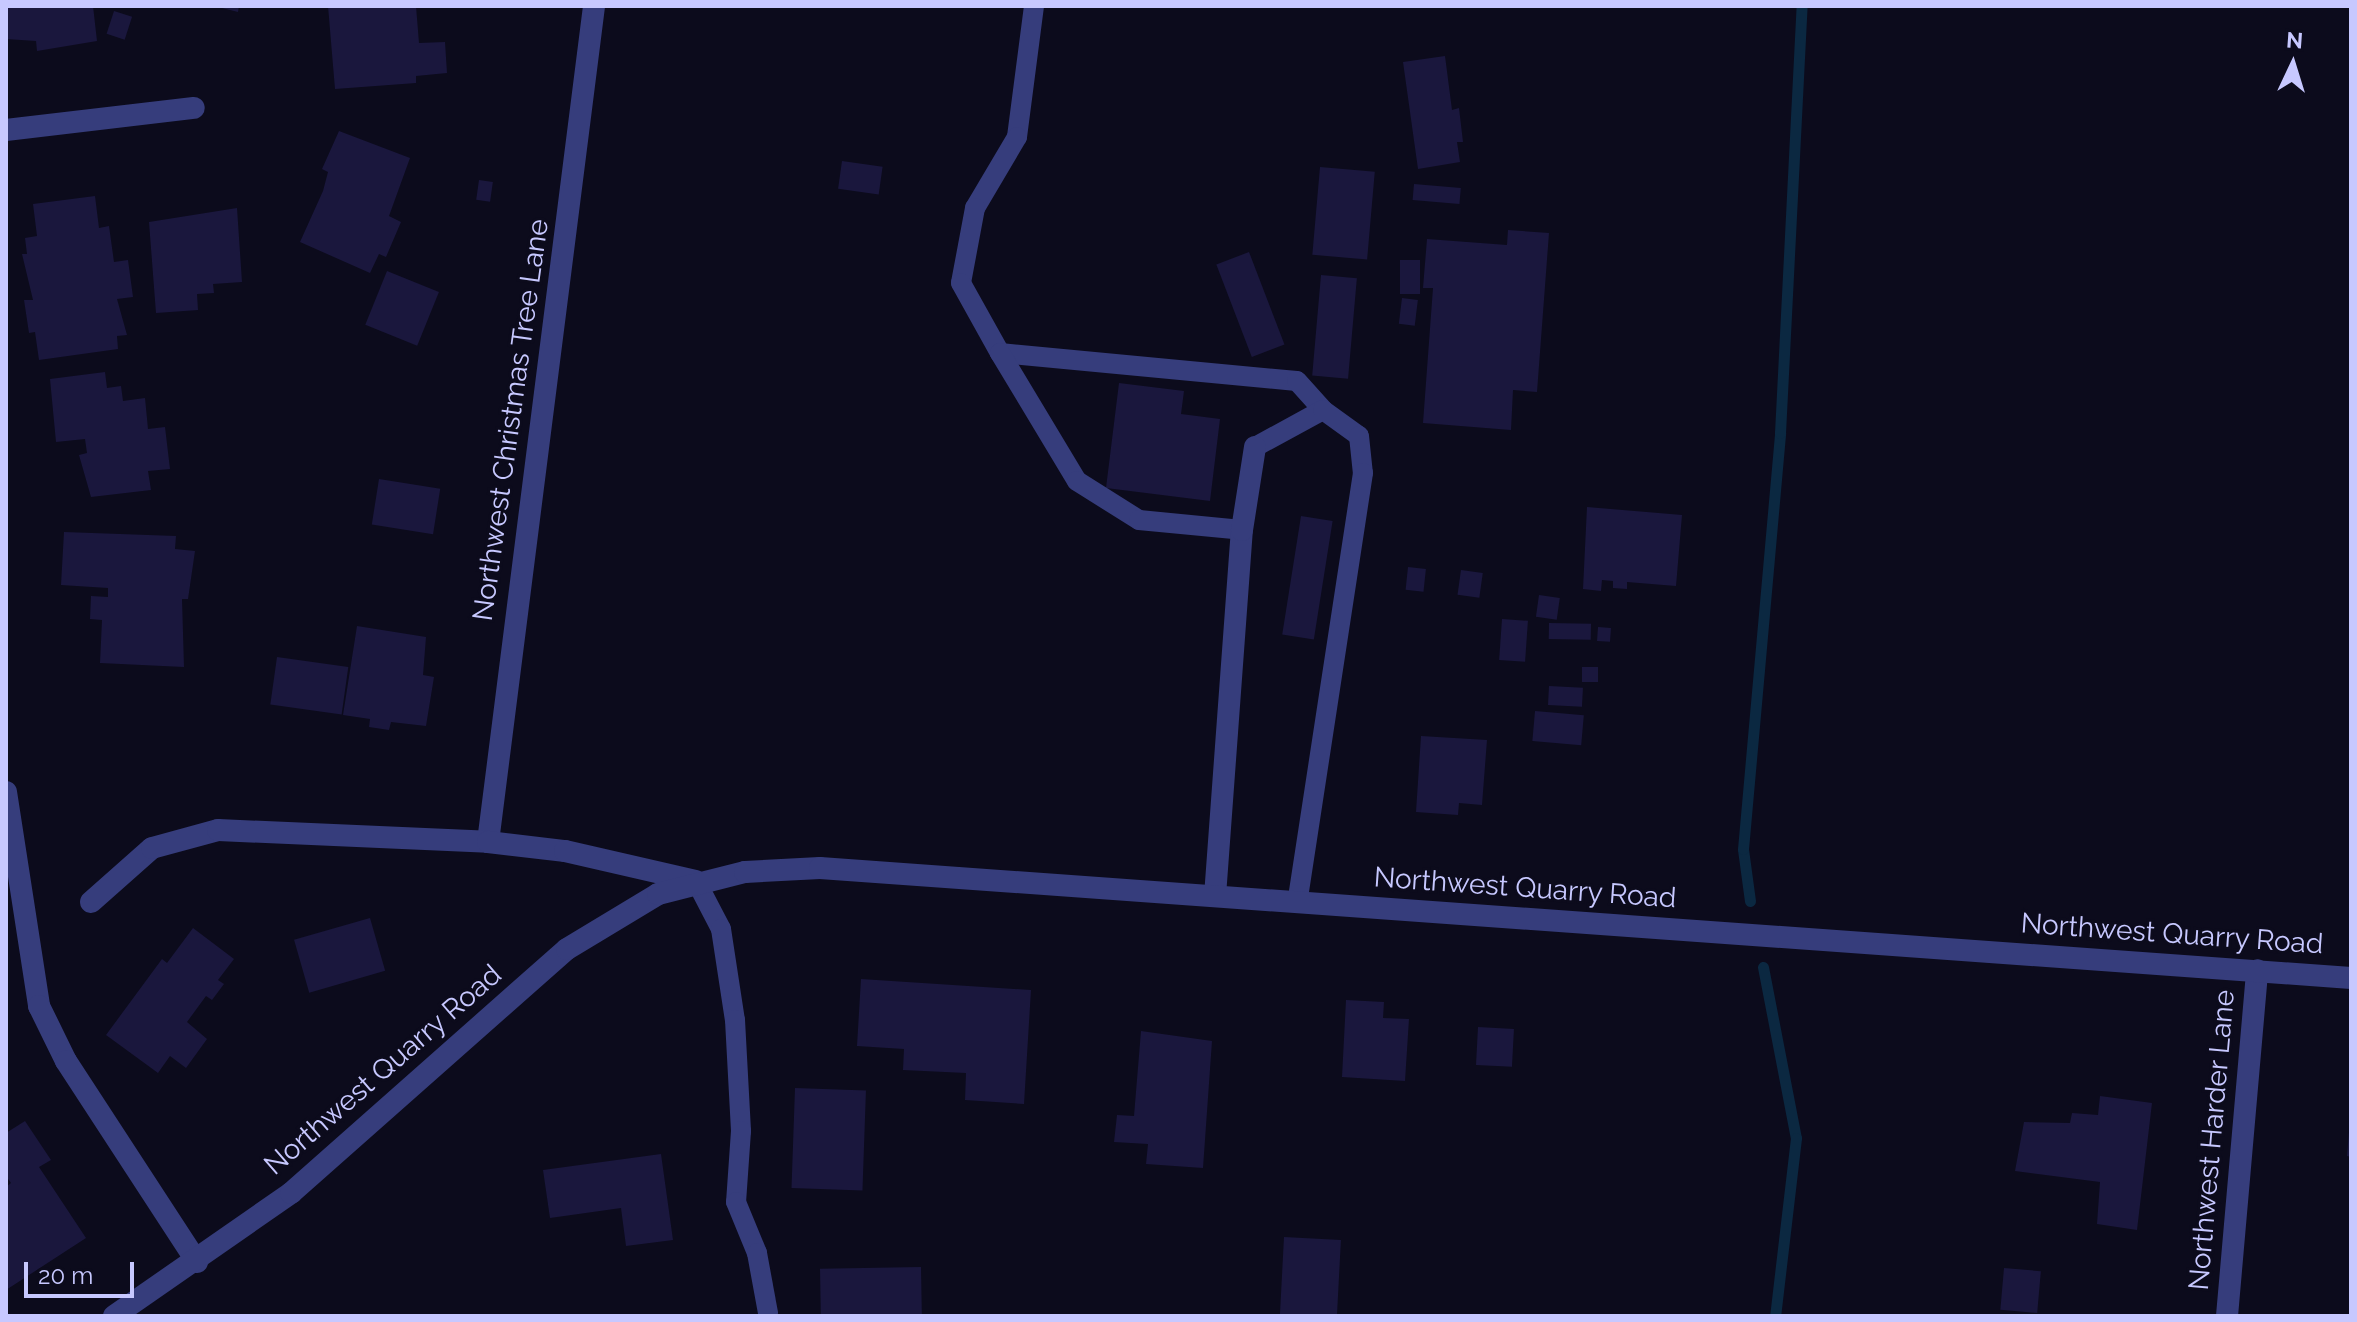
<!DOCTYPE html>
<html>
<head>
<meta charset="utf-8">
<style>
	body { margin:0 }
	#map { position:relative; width:2357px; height:1322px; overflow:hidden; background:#0c0b1c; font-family:Raleway,sans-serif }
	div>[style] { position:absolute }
	.stream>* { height:11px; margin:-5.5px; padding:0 5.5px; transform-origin:5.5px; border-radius:5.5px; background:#0b2841 }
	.building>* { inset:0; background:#1a173d; transform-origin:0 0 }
	.service>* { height:20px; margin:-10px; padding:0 10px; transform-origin:10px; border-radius:10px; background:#363d7c }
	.minor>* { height:22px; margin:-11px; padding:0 11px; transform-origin:11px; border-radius:11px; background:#363d7c }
	.tertiary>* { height:22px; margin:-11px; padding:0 11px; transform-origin:11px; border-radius:11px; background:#363d7c }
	span { translate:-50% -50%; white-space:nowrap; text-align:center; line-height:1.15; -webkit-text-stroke:6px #0c0b1c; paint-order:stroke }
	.street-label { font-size:28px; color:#c7c8ff }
	.frame { position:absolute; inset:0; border:8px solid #c7c8ff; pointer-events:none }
	.north { position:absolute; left:2253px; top:24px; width:80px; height:80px; -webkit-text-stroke:6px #0c0b1c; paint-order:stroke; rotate:4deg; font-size:22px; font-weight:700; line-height:32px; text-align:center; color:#c7c8ff }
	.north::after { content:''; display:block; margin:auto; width:28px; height:36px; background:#c7c8ff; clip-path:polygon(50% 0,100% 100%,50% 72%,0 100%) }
	.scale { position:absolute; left:24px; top:1262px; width:110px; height:36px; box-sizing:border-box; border:4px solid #c7c8ff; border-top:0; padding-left:10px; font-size:24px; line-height:28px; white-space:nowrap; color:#c7c8ff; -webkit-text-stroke:6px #0c0b1c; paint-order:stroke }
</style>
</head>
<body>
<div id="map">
	<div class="stream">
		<i style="left:1750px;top:901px;width:52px;rotate:-97.7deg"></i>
		<i style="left:1743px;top:849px;width:418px;rotate:-84.9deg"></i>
		<i style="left:1780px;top:433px;width:428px;rotate:-87.1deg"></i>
		<i style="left:1763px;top:967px;width:174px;rotate:79.1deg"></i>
		<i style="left:1796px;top:1138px;width:179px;rotate:96.7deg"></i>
	</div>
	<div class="building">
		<i style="clip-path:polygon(6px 6px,93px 6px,97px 41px,37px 51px,36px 41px,6px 39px)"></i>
		<i style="clip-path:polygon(214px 6px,239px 6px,238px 12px)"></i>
		<i style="clip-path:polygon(328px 6px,416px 6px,419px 43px,445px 42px,447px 73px,416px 76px,416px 83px,335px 89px)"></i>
		<i style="left:114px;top:11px;width:19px;height:24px;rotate:18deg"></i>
		<i style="clip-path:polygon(1445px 56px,1452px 110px,1459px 108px,1463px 142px,1457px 142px,1460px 162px,1418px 169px,1403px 62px)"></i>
		<i style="clip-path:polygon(339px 131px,410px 158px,389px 216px,401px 222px,386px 257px,379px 254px,370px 273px,300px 242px,323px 191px,328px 172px,322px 169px)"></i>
		<i style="left:842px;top:161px;width:41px;height:28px;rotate:8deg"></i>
		<i style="left:1320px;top:167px;width:55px;height:88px;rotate:5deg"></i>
		<i style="left:479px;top:180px;width:14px;height:20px;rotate:8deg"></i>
		<i style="left:1414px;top:184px;width:47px;height:16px;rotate:5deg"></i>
		<i style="clip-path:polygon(95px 196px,99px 228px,109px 226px,114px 262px,128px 260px,133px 297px,117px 299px,127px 335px,117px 336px,118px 349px,39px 360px,35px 332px,29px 333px,24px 300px,33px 300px,22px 254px,27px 254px,25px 238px,37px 236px,33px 204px)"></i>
		<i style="clip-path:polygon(237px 208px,242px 282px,213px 284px,214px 293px,197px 294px,198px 310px,156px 313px,149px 222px)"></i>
		<i style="clip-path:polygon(1508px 230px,1549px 233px,1537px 392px,1513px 390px,1511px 430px,1423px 423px,1433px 288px,1423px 288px,1427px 239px,1507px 245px)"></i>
		<i style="left:1249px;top:252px;width:99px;height:35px;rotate:69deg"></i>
		<i style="left:1400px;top:260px;width:20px;height:34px"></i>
		<i style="left:387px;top:271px;width:56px;height:58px;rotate:22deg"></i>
		<i style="left:1321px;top:275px;width:36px;height:101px;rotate:5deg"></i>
		<i style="left:1402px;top:298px;width:16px;height:26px;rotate:7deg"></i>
		<i style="clip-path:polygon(105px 372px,107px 388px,121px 386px,123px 401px,145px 398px,148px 429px,165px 427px,170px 469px,148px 471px,151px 490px,91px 497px,79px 455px,87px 453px,85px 439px,56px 442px,50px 379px)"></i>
		<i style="clip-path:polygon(1119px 383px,1184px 391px,1181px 414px,1220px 419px,1210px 501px,1106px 488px)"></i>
		<i style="left:379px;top:479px;width:62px;height:46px;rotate:9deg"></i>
		<i style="clip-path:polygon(1587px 507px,1682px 515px,1676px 586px,1627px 582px,1627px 589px,1613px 588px,1613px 581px,1602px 580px,1601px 591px,1583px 589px)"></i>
		<i style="left:1301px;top:516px;width:32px;height:120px;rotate:9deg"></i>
		<i style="clip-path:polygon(64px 532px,176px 536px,175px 549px,195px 551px,188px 599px,182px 599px,184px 667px,100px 663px,102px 620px,90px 619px,91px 596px,108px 597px,108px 588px,61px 585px)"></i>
		<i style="left:1408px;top:567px;width:18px;height:23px;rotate:6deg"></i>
		<i style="left:1461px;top:570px;width:22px;height:25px;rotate:8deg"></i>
		<i style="left:1539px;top:595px;width:21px;height:22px;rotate:8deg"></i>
		<i style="left:1502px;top:619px;width:26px;height:41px;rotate:4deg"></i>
		<i style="left:1549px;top:623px;width:42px;height:16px;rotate:1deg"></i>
		<i style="clip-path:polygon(357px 626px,426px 637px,423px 675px,434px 677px,426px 726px,391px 722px,389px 730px,369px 727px,370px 719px,343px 715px)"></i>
		<i style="left:1598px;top:627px;width:13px;height:14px;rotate:4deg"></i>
		<i style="left:277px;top:657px;width:72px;height:48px;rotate:8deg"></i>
		<i style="left:1582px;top:667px;width:16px;height:15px"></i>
		<i style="left:1549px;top:686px;width:34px;height:19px;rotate:3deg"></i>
		<i style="left:1535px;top:711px;width:49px;height:30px;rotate:5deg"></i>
		<i style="clip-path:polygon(1421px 736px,1487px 740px,1482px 805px,1459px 803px,1458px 815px,1416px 812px)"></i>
		<i style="left:370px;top:918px;width:55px;height:79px;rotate:74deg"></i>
		<i style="clip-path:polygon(193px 928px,234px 959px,218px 980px,224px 984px,212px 1000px,206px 996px,187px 1022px,207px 1039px,186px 1068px,170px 1056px,158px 1073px,106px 1035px,162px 959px,167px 963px)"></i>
		<i style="clip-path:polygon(861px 979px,1031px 990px,1024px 1104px,965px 1100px,966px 1073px,903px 1070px,904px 1049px,857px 1046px)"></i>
		<i style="clip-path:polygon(1346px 1000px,1384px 1002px,1383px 1018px,1409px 1019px,1405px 1081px,1342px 1077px)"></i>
		<i style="left:1478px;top:1027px;width:36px;height:38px;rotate:3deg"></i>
		<i style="clip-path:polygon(1141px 1031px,1212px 1041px,1203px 1168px,1146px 1164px,1148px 1144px,1114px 1142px,1117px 1115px,1134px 1116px)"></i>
		<i style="left:795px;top:1088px;width:71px;height:100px;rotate:2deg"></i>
		<i style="clip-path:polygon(2100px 1096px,2152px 1103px,2137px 1230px,2097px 1224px,2100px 1182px,2015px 1171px,2024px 1122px,2070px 1123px,2072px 1113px,2098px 1115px)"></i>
		<i style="clip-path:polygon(25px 1121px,51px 1160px,39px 1167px,86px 1238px,6px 1290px,6px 1187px,11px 1183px,6px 1176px,6px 1133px)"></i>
		<i style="clip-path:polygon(2349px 1132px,2351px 1132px,2351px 1157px,2347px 1156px)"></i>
		<i style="clip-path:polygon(661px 1154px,673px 1240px,626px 1246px,621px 1208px,550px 1218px,543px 1170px)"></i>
		<i style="left:1284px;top:1237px;width:57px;height:79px;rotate:3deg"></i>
		<i style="left:921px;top:1267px;width:49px;height:101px;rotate:89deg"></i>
		<i style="left:2004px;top:1268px;width:37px;height:42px;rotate:5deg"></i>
	</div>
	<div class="service">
		<i style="left:1034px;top:6px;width:132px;rotate:97.4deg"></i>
		<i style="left:1017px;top:137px;width:82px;rotate:120.6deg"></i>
		<i style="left:975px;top:208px;width:76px;rotate:100.6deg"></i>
		<i style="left:961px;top:283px;width:80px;rotate:60.9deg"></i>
		<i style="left:1000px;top:353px;width:298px;rotate:5.4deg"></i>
		<i style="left:1297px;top:381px;width:39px;rotate:48deg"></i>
		<i style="left:1000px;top:353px;width:149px;rotate:59deg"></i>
		<i style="left:1077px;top:481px;width:73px;rotate:32.2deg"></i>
		<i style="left:1139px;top:520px;width:103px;rotate:5.5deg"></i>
		<i style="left:1255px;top:447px;width:77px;rotate:-28.6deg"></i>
		<i style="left:1323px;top:410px;width:44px;rotate:35.8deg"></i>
		<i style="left:1359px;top:436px;width:37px;rotate:84deg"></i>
		<i style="left:1363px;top:473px;width:434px;rotate:98.7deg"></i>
		<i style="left:696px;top:881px;width:54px;rotate:62.5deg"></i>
		<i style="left:721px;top:929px;width:92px;rotate:81.3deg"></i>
		<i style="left:735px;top:1020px;width:111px;rotate:86.9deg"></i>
		<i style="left:741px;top:1131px;width:71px;rotate:94deg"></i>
		<i style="left:736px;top:1202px;width:55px;rotate:67.6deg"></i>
		<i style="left:757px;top:1253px;width:61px;rotate:79.6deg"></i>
	</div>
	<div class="minor">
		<i style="left:6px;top:130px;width:189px;rotate:-6.7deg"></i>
		<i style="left:6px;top:792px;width:217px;rotate:81.2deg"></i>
		<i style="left:39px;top:1006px;width:61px;rotate:63.9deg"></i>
		<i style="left:66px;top:1061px;width:240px;rotate:56.9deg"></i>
		<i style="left:488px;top:842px;width:843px;rotate:-82.77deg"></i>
		<i style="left:1215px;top:896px;width:367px;rotate:-85.8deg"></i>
		<i style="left:1242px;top:530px;width:84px;rotate:-81.1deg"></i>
		<i style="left:91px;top:902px;width:81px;rotate:-41.5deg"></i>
		<i style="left:152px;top:848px;width:68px;rotate:-15.3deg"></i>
		<i style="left:218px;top:830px;width:270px;rotate:2.5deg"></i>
		<i style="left:488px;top:842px;width:78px;rotate:6.7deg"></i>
		<i style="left:565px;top:851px;width:134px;rotate:12.9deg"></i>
		<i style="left:2227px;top:1316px;width:347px;rotate:-85deg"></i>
	</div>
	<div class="tertiary">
		<i style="left:114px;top:1316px;width:216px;rotate:-34.8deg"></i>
		<i style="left:291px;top:1193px;width:368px;rotate:-41.5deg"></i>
		<i style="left:567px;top:949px;width:106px;rotate:-31.1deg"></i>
		<i style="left:658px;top:894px;width:90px;rotate:-14.2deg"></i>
		<i style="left:745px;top:872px;width:75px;rotate:-3.1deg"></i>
		<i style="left:820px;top:868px;width:1535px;rotate:4.11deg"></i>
	</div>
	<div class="street-label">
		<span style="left:511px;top:420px;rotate:-82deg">Northwest Christmas Tree Lane</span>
		<span style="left:1525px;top:888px;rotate:4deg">Northwest Quarry Road</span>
		<span style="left:2172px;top:934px;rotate:4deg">Northwest Quarry Road</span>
		<span style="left:383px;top:1070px;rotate:-41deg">Northwest Quarry Road</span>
		<span style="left:2212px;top:1140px;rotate:-85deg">Northwest Harder Lane</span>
	</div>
	<div class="frame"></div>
	<div class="north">N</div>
	<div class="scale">20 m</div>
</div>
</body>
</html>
